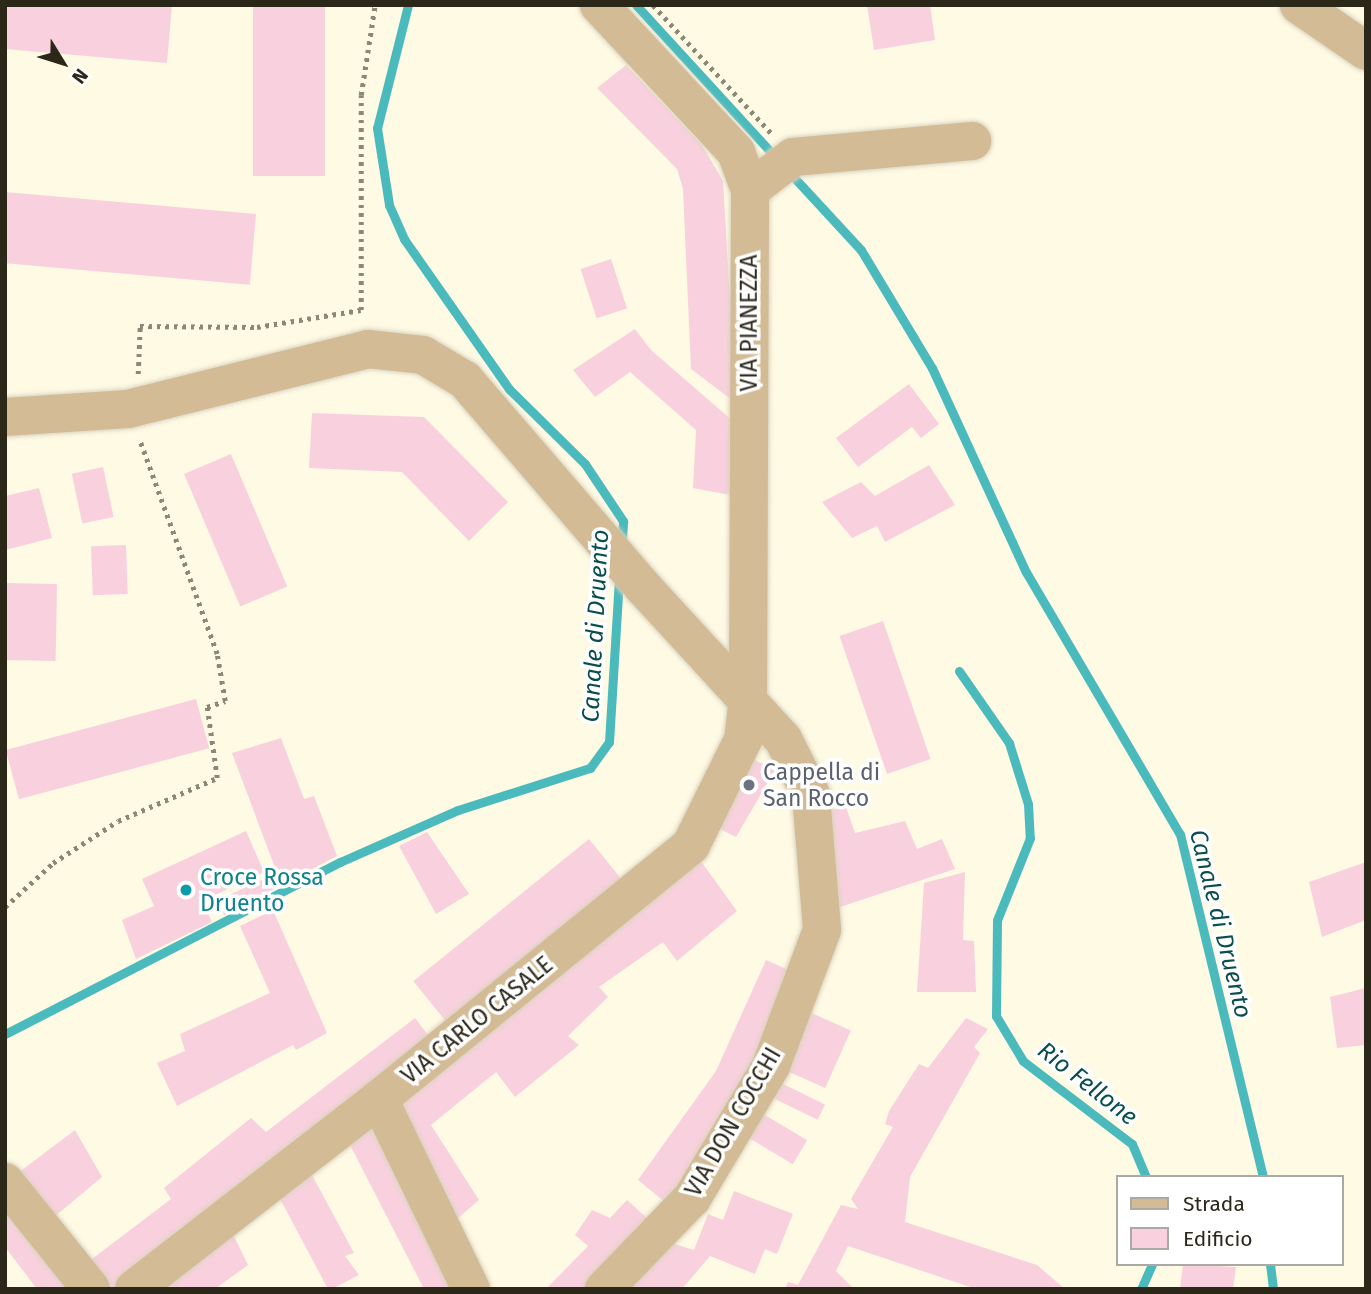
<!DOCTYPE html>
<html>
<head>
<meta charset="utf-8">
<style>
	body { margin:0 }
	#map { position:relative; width:1371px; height:1294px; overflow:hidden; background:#fffae4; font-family:"Fira Sans",sans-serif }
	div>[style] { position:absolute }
	.stream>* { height:9px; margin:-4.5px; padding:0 4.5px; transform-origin:4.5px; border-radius:4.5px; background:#4bbabd }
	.building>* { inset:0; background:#f9d1de; transform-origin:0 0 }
	.path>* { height:4.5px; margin-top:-2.25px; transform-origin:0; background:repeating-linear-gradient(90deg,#8c8877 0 3.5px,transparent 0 8.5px) }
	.roads { filter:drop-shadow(0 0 2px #d9d4c0) drop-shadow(0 0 2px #d9d4c0) }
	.minor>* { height:38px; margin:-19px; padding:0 19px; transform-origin:19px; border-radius:19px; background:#d3bb96 }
	.dots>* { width:19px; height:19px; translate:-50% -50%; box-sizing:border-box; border:4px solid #fff; border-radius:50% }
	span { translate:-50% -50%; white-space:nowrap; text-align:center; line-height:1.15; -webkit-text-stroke:7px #fff; paint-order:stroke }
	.street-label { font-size:23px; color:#2b281a }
	.worship-label { font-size:23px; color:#5b616d }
	.left { translate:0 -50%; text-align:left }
	.culture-label { font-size:23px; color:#0d838f }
	.water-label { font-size:24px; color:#094d4f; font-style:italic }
	.frame { position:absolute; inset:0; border:7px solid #2b281a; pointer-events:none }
	.legend { position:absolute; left:1116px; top:1175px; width:228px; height:91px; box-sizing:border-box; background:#fff; border:2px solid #aaa9a3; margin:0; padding:9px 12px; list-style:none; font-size:21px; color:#2b281a }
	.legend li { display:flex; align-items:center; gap:14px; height:35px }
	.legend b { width:35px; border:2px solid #aaa9a3 }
	.north { position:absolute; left:28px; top:28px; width:70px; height:70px; -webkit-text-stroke:5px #fff; paint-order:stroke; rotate:128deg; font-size:19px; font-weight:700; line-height:28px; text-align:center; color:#2b281a }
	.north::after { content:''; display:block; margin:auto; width:24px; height:32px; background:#2b281a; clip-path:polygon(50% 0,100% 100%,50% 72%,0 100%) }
</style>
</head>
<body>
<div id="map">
	<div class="stream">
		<i style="left:408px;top:5px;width:127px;rotate:104.1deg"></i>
		<i style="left:377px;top:128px;width:78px;rotate:81.1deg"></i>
		<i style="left:389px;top:205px;width:37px;rotate:66deg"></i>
		<i style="left:404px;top:239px;width:183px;rotate:55deg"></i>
		<i style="left:509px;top:389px;width:107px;rotate:44.6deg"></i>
		<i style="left:585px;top:464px;width:69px;rotate:56.3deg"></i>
		<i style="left:623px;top:521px;width:21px;rotate:93deg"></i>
		<i style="left:636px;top:5px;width:209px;rotate:47.5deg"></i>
		<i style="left:789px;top:172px;width:106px;rotate:47.3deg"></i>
		<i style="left:861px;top:250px;width:138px;rotate:59deg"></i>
		<i style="left:932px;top:368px;width:225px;rotate:65.3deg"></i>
		<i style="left:1026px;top:572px;width:304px;rotate:59.6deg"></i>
		<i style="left:1180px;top:834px;width:353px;rotate:76.4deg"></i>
		<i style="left:959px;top:671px;width:88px;rotate:55.2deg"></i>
		<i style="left:1009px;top:743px;width:64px;rotate:72.7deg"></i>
		<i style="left:1028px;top:804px;width:34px;rotate:87deg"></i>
		<i style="left:1030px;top:838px;width:88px;rotate:111.9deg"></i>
		<i style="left:997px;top:920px;width:96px;rotate:90.6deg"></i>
		<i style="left:996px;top:1016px;width:52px;rotate:59deg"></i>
		<i style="left:1023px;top:1061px;width:137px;rotate:37.3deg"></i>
		<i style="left:1132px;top:1144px;width:36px;rotate:67deg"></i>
		<i style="left:5px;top:1034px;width:377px;rotate:-27.2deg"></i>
		<i style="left:340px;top:862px;width:129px;rotate:-23.8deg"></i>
		<i style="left:458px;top:810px;width:139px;rotate:-17.7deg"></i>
		<i style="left:590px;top:768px;width:32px;rotate:-54deg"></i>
		<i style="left:609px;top:742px;width:165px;rotate:-86.5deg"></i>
		<i style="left:1270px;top:1264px;width:25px;rotate:83deg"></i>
		<i style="left:1141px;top:1289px;width:27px;rotate:-66deg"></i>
	</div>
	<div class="building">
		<i style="clip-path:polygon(5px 5px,172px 5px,167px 63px,5px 49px)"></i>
		<i style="left:253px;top:5px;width:72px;height:171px"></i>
		<i style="clip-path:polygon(867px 5px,930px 5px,935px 40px,874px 50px)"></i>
		<i style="clip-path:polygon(626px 65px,702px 145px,723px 181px,736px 403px,691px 369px,683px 189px,677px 169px,597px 88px)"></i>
		<i style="left:5px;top:192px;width:252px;height:71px;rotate:5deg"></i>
		<i style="left:611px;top:259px;width:52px;height:32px;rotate:72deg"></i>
		<i style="clip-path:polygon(635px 329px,651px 350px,733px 421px,730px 495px,693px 488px,696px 430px,630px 372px,595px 397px,573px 370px)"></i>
		<i style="clip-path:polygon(909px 384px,939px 424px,921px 438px,912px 427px,858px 467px,836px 438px)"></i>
		<i style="clip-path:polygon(312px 413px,424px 417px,508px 502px,469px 541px,402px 472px,309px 468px)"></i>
		<i style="left:231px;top:454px;width:144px;height:51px;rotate:67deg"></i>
		<i style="clip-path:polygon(929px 465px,955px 505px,885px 542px,877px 526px,852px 538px,822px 502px,861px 482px,875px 496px)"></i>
		<i style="left:103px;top:467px;width:51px;height:32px;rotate:78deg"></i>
		<i style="clip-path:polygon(39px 488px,52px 538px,5px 550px,5px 496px)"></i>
		<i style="left:126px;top:545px;width:49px;height:35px;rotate:88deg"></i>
		<i style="left:5px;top:583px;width:52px;height:77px;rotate:1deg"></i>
		<i style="left:883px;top:621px;width:146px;height:46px;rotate:71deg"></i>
		<i style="left:196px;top:699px;width:51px;height:197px;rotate:75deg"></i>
		<i style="clip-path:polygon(281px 738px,304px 799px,314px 796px,337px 856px,224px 915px,220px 899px,277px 873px,232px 753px)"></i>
		<i style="clip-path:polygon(747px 756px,775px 770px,736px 837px,716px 827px)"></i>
		<i style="clip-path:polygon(846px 807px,855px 833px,905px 821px,917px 849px,942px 839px,955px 869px,834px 909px,821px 812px)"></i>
		<i style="clip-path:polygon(246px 831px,264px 872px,202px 901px,212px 922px,136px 959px,122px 920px,154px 906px,142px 879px)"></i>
		<i style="clip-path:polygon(427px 832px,469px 894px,436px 914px,399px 846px)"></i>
		<i style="left:589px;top:839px;width:63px;height:226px;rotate:51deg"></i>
		<i style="clip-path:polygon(700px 860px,737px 911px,677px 961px,663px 942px,599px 987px,608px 997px,568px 1036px,579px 1045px,515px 1097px,496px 1072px,431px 1125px,479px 1200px,451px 1224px,391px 1106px)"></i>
		<i style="clip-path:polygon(1366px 862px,1366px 920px,1322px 937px,1309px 882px)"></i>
		<i style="clip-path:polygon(965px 872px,963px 940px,974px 941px,976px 992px,917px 992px,924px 883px)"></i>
		<i style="clip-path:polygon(273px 910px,327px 1033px,296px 1050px,293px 1045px,177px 1106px,157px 1063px,185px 1051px,180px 1034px,270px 993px,240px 926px)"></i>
		<i style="clip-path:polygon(766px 960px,800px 975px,671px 1207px,638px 1180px,716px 1071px)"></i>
		<i style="clip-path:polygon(1366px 988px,1366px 1045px,1337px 1048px,1330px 997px)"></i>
		<i style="left:807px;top:1011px;width:48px;height:63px;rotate:24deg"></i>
		<i style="clip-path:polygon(415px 1018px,437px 1047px,122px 1289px,101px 1289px,84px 1265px,171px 1199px,164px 1188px,251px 1118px,266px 1132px)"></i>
		<i style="clip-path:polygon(966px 1018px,988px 1029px,974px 1047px,980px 1053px,910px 1177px,905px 1222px,1037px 1265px,1065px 1289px,976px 1289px,848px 1246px,836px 1271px,854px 1289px,785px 1289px,788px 1282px,798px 1285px,841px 1205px,858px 1209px,851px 1199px,893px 1127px,885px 1124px,889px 1111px,919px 1064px,928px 1068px)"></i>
		<i style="left:781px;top:1083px;width:49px;height:17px;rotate:26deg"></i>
		<i style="left:760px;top:1112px;width:55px;height:28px;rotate:31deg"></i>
		<i style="clip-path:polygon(379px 1120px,465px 1289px,424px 1289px,349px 1143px)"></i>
		<i style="clip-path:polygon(75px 1130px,102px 1177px,47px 1223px,10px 1179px)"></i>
		<i style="clip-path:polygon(312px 1175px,354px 1253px,345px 1256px,359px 1275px,332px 1289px,328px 1289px,278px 1195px)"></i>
		<i style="clip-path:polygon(734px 1191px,793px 1214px,777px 1254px,765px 1249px,755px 1274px,710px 1256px,682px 1289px,624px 1289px,671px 1243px,694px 1250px,708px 1214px,723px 1220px)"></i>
		<i style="clip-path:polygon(627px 1200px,656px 1226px,598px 1289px,546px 1289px,588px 1246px,575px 1235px,592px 1210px,610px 1218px)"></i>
		<i style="clip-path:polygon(15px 1210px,80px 1289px,37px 1289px,5px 1247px,5px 1215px)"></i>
		<i style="clip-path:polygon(233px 1234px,248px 1265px,215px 1289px,159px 1289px)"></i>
		<i style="clip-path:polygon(1183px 1264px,1236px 1267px,1233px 1289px,1180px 1289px)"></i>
	</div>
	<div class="path">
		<i style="left:653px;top:5px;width:174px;rotate:47.3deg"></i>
		<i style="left:138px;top:374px;width:48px;rotate:-87.6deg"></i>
		<i style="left:140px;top:326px;width:117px;rotate:0.5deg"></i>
		<i style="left:257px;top:327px;width:105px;rotate:-9.3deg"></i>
		<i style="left:361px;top:310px;width:215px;rotate:-90deg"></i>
		<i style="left:361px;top:95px;width:91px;rotate:-81.2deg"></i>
		<i style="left:5px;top:907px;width:65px;rotate:-42.5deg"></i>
		<i style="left:53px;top:863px;width:77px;rotate:-32.9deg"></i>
		<i style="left:118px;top:821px;width:108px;rotate:-23.5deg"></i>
		<i style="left:217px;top:778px;width:72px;rotate:-98deg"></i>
		<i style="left:207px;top:707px;width:19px;rotate:-18deg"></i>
		<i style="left:225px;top:701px;width:48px;rotate:-99.7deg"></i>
		<i style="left:217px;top:654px;width:229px;rotate:-109.9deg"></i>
	</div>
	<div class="roads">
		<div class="minor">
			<i style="left:1299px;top:5px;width:81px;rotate:34.5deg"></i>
			<i style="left:750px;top:190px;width:54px;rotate:-37.5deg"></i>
			<i style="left:793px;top:157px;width:180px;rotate:-5.1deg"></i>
			<i style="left:5px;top:417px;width:123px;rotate:-3.7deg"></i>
			<i style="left:128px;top:409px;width:247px;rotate:-14deg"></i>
			<i style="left:368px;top:349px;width:55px;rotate:6.2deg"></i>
			<i style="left:423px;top:355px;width:49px;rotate:30.8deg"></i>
			<i style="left:465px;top:380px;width:273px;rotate:49.3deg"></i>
			<i style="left:643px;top:587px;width:207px;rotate:47.4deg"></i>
			<i style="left:783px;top:739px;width:63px;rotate:63.4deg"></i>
			<i style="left:811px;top:795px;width:135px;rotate:85.3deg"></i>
			<i style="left:822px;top:930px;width:145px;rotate:110.6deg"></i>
			<i style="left:771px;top:1066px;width:154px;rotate:120.9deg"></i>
			<i style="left:692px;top:1198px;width:127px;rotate:134deg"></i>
			<i style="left:379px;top:1099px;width:211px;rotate:64.2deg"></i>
			<i style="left:5px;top:1182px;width:137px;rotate:51.2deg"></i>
			<i style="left:134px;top:1289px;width:310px;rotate:-37.8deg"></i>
			<i style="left:379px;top:1099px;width:402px;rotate:-39.1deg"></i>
			<i style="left:691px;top:845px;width:117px;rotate:-63.7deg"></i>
			<i style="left:743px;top:740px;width:42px;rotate:-83.2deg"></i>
			<i style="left:748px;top:698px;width:508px;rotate:-89.77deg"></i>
			<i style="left:750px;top:190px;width:40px;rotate:-110.2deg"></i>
			<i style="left:736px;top:152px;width:201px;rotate:-133deg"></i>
		</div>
	</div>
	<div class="dots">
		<i style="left:749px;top:785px;background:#6b7280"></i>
		<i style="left:186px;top:890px;background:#0f9aa8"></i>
	</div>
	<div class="street-label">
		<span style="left:749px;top:323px;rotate:-90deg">VIA PIANEZZA</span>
		<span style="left:477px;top:1020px;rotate:-39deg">VIA CARLO CASALE</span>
		<span style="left:733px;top:1122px;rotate:-60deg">VIA DON COCCHI</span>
	</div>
	<div class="worship-label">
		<span class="left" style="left:763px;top:785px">Cappella di<br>San Rocco</span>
	</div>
	<div class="culture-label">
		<span class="left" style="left:200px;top:890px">Croce Rossa<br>Druento</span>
	</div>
	<div class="water-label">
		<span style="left:596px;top:626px;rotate:-87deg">Canale di Druento</span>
		<span style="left:1220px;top:924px;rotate:76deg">Canale di Druento</span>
		<span style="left:1087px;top:1084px;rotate:38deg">Rio Fellone</span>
	</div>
	<div class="frame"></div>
	<ul class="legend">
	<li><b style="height:9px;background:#d3bb96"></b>Strada</li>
	<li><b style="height:19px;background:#f9d1de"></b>Edificio</li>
	</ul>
	<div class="north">N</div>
</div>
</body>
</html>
